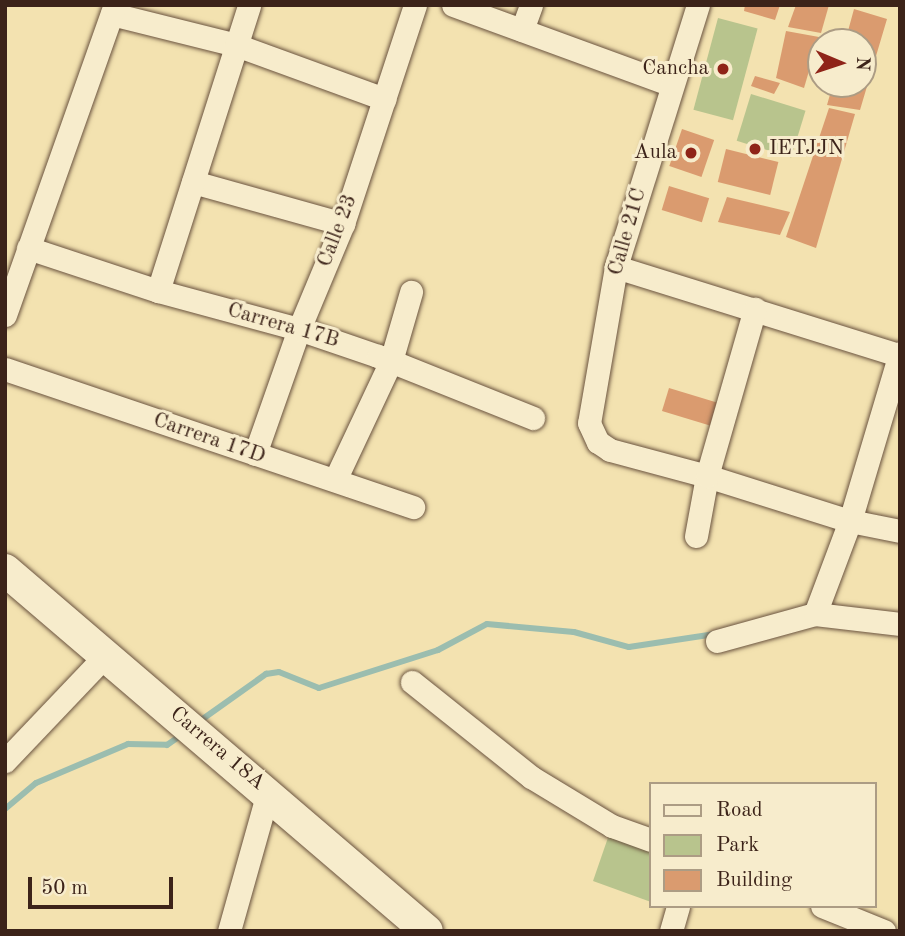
<!DOCTYPE html>
<html>
<head>
<meta charset="utf-8">
<style>
	body { margin:0 }
	#map { position:relative; width:905px; height:936px; overflow:hidden; background:#f3e2b0; font-family:"Old Standard TT",serif }
	div>[style] { position:absolute }
	.green>* { inset:0; background:#b8c48d; transform-origin:0 0 }
	.stream>* { height:6px; margin:-3px; padding:0 3px; transform-origin:3px; border-radius:3px; background:#9bbdaf }
	.building>* { inset:0; background:#da9b6f; transform-origin:0 0 }
	.roads { filter:drop-shadow(0 0 2px #6a533f) drop-shadow(0 0 2px #6a533f) }
	.minor>* { height:23px; margin:-11.5px; padding:0 11.5px; transform-origin:11.5px; border-radius:11.5px; background:#f7eccc }
	.secondary>* { height:32px; margin:-16px; padding:0 16px; transform-origin:16px; border-radius:16px; background:#f7eccc }
	.dots>* { width:19px; height:19px; translate:-50% -50%; box-sizing:border-box; border:4px solid #f7eccc; border-radius:50% }
	span { translate:-50% -50%; white-space:nowrap; text-align:center; line-height:1.15; -webkit-text-stroke:6px #f7eccc; paint-order:stroke }
	.poi-label { font-size:21px; color:#3c2319 }
	.right { translate:-100% -50%; text-align:right }
	.left { translate:0 -50%; text-align:left }
	.street-label { font-size:21px; color:#3c2319 }
	.frame { position:absolute; inset:0; border:7px solid #3c2319; pointer-events:none }
	.legend { position:absolute; left:649px; top:782px; width:228px; height:126px; box-sizing:border-box; background:#f7eccc; border:2px solid #ac9c84; margin:0; padding:9px 12px; list-style:none; font-size:21px; color:#3c2319 }
	.legend li { display:flex; align-items:center; gap:14px; height:35px }
	.legend b { width:35px; border:2px solid #ac9c84 }
	.north { position:absolute; left:807px; top:28px; width:70px; height:70px; box-sizing:border-box; background:#f7eccc; border:2px solid #ac9c84; border-radius:50%; rotate:92deg; font-size:19px; font-weight:700; line-height:28px; text-align:center; color:#3c2319 }
	.north::after { content:''; display:block; margin:auto; width:24px; height:32px; background:#8f2418; clip-path:polygon(50% 0,100% 100%,50% 72%,0 100%) }
	.scale { position:absolute; left:28px; top:877px; width:145px; height:32px; box-sizing:border-box; border:4px solid #3c2319; border-top:0; padding-left:9px; font-size:21px; line-height:24px; white-space:nowrap; color:#3c2319; -webkit-text-stroke:5px #f7eccc; paint-order:stroke }
</style>
</head>
<body>
<div id="map">
	<div class="green">
		<i style="left:718px;top:18px;width:41px;height:95px;rotate:15deg"></i>
		<i style="left:751px;top:94px;width:57px;height:49px;rotate:17deg"></i>
		<i style="clip-path:polygon(612px 826px,651px 840px,651px 902px,593px 881px)"></i>
	</div>
	<div class="stream">
		<i style="left:197px;top:723px;width:85px;rotate:-35.4deg"></i>
		<i style="left:266px;top:674px;width:13px;rotate:-9deg"></i>
		<i style="left:279px;top:672px;width:43px;rotate:21.8deg"></i>
		<i style="left:319px;top:688px;width:125px;rotate:-17.7deg"></i>
		<i style="left:438px;top:650px;width:55px;rotate:-28deg"></i>
		<i style="left:487px;top:624px;width:87px;rotate:5.3deg"></i>
		<i style="left:574px;top:632px;width:57px;rotate:15.3deg"></i>
		<i style="left:629px;top:647px;width:87px;rotate:-8.6deg"></i>
		<i style="left:5px;top:809px;width:40px;rotate:-40deg"></i>
		<i style="left:36px;top:783px;width:100px;rotate:-23deg"></i>
		<i style="left:128px;top:744px;width:39px;rotate:1deg"></i>
		<i style="left:167px;top:745px;width:19px;rotate:-35deg"></i>
	</div>
	<div class="building">
		<i style="clip-path:polygon(745px 5px,780px 5px,775px 20px,744px 11px)"></i>
		<i style="clip-path:polygon(796px 5px,829px 5px,821px 33px,788px 27px)"></i>
		<i style="clip-path:polygon(854px 9px,887px 19px,860px 110px,827px 105px,833px 84px,863px 84px,863px 42px,845px 42px)"></i>
		<i style="clip-path:polygon(786px 31px,819px 37px,804px 88px,776px 78px)"></i>
		<i style="clip-path:polygon(755px 76px,780px 83px,774px 94px,751px 86px)"></i>
		<i style="clip-path:polygon(829px 108px,855px 114px,816px 248px,786px 237px)"></i>
		<i style="left:682px;top:129px;width:34px;height:39px;rotate:19deg"></i>
		<i style="left:726px;top:149px;width:54px;height:34px;rotate:14deg"></i>
		<i style="left:669px;top:186px;width:42px;height:25px;rotate:17deg"></i>
		<i style="clip-path:polygon(727px 197px,790px 212px,780px 235px,718px 222px)"></i>
		<i style="left:669px;top:388px;width:50px;height:24px;rotate:17deg"></i>
	</div>
	<div class="roads">
		<div class="minor">
			<i style="left:453px;top:5px;width:233px;rotate:20.1deg"></i>
			<i style="left:698px;top:5px;width:275px;rotate:107.4deg"></i>
			<i style="left:616px;top:267px;width:158px;rotate:99.8deg"></i>
			<i style="left:589px;top:423px;width:21px;rotate:65deg"></i>
			<i style="left:598px;top:442px;width:14px;rotate:34deg"></i>
			<i style="left:610px;top:450px;width:100px;rotate:15deg"></i>
			<i style="left:707px;top:476px;width:150px;rotate:17.5deg"></i>
			<i style="left:850px;top:521px;width:51px;rotate:11.3deg"></i>
			<i style="left:112px;top:14px;width:128px;rotate:14deg"></i>
			<i style="left:236px;top:45px;width:158px;rotate:20deg"></i>
			<i style="left:522px;top:30px;width:27px;rotate:-70deg"></i>
			<i style="left:193px;top:182px;width:156px;rotate:15.6deg"></i>
			<i style="left:28px;top:248px;width:137px;rotate:18.3deg"></i>
			<i style="left:158px;top:291px;width:146px;rotate:15.1deg"></i>
			<i style="left:299px;top:329px;width:83px;rotate:18.9deg"></i>
			<i style="left:378px;top:356px;width:167px;rotate:21.8deg"></i>
			<i style="left:616px;top:267px;width:296px;rotate:17.3deg"></i>
			<i style="left:158px;top:291px;width:300px;rotate:-72.3deg"></i>
			<i style="left:5px;top:315px;width:329px;rotate:-70.5deg"></i>
			<i style="left:5px;top:369px;width:431px;rotate:18.7deg"></i>
			<i style="left:255px;top:454px;width:133px;rotate:-70.6deg"></i>
			<i style="left:299px;top:329px;width:114px;rotate:-67.3deg"></i>
			<i style="left:343px;top:224px;width:231px;rotate:-71.8deg"></i>
			<i style="left:335px;top:480px;width:132px;rotate:-64.8deg"></i>
			<i style="left:391px;top:361px;width:72px;rotate:-73.8deg"></i>
			<i style="left:696px;top:536px;width:61px;rotate:-79.6deg"></i>
			<i style="left:707px;top:476px;width:174px;rotate:-74deg"></i>
			<i style="left:815px;top:614px;width:99px;rotate:-69.4deg"></i>
			<i style="left:850px;top:521px;width:175px;rotate:-73.4deg"></i>
			<i style="left:717px;top:641px;width:102px;rotate:-15.4deg"></i>
			<i style="left:815px;top:614px;width:86px;rotate:6.7deg"></i>
			<i style="left:412px;top:682px;width:152px;rotate:38.6deg"></i>
			<i style="left:531px;top:777px;width:95px;rotate:31.2deg"></i>
			<i style="left:612px;top:826px;width:41px;rotate:19.7deg"></i>
			<i style="left:5px;top:761px;width:146px;rotate:-46.4deg"></i>
			<i style="left:822px;top:906px;width:67px;rotate:22deg"></i>
			<i style="left:229px;top:931px;width:144px;rotate:-74.3deg"></i>
			<i style="left:671px;top:931px;width:26px;rotate:-74deg"></i>
		</div>
		<div class="secondary">
			<i style="left:5px;top:570px;width:555px;rotate:40.55deg"></i>
		</div>
	</div>
	<div class="dots">
		<i style="left:723px;top:69px;background:#8f2418"></i>
		<i style="left:755px;top:149px;background:#8f2418"></i>
		<i style="left:691px;top:153px;background:#8f2418"></i>
	</div>
	<div class="poi-label">
		<span class="right" style="left:709px;top:69px">Cancha</span>
		<span class="left" style="left:769px;top:149px">IETJJN</span>
		<span class="right" style="left:677px;top:153px">Aula</span>
	</div>
	<div class="street-label">
		<span style="left:338px;top:231px;rotate:-69deg">Calle 23</span>
		<span style="left:628px;top:232px;rotate:-74deg">Calle 21C</span>
		<span style="left:283px;top:326px;rotate:16deg">Carrera 17B</span>
		<span style="left:209px;top:439px;rotate:19deg">Carrera 17D</span>
		<span style="left:217px;top:749px;rotate:40deg">Carrera 18A</span>
	</div>
	<div class="frame"></div>
	<ul class="legend">
	<li><b style="height:9px;background:#f7eccc"></b>Road</li>
	<li><b style="height:19px;background:#b8c48d"></b>Park</li>
	<li><b style="height:19px;background:#da9b6f"></b>Building</li>
	</ul>
	<div class="north">N</div>
	<div class="scale">50 m</div>
</div>
</body>
</html>
